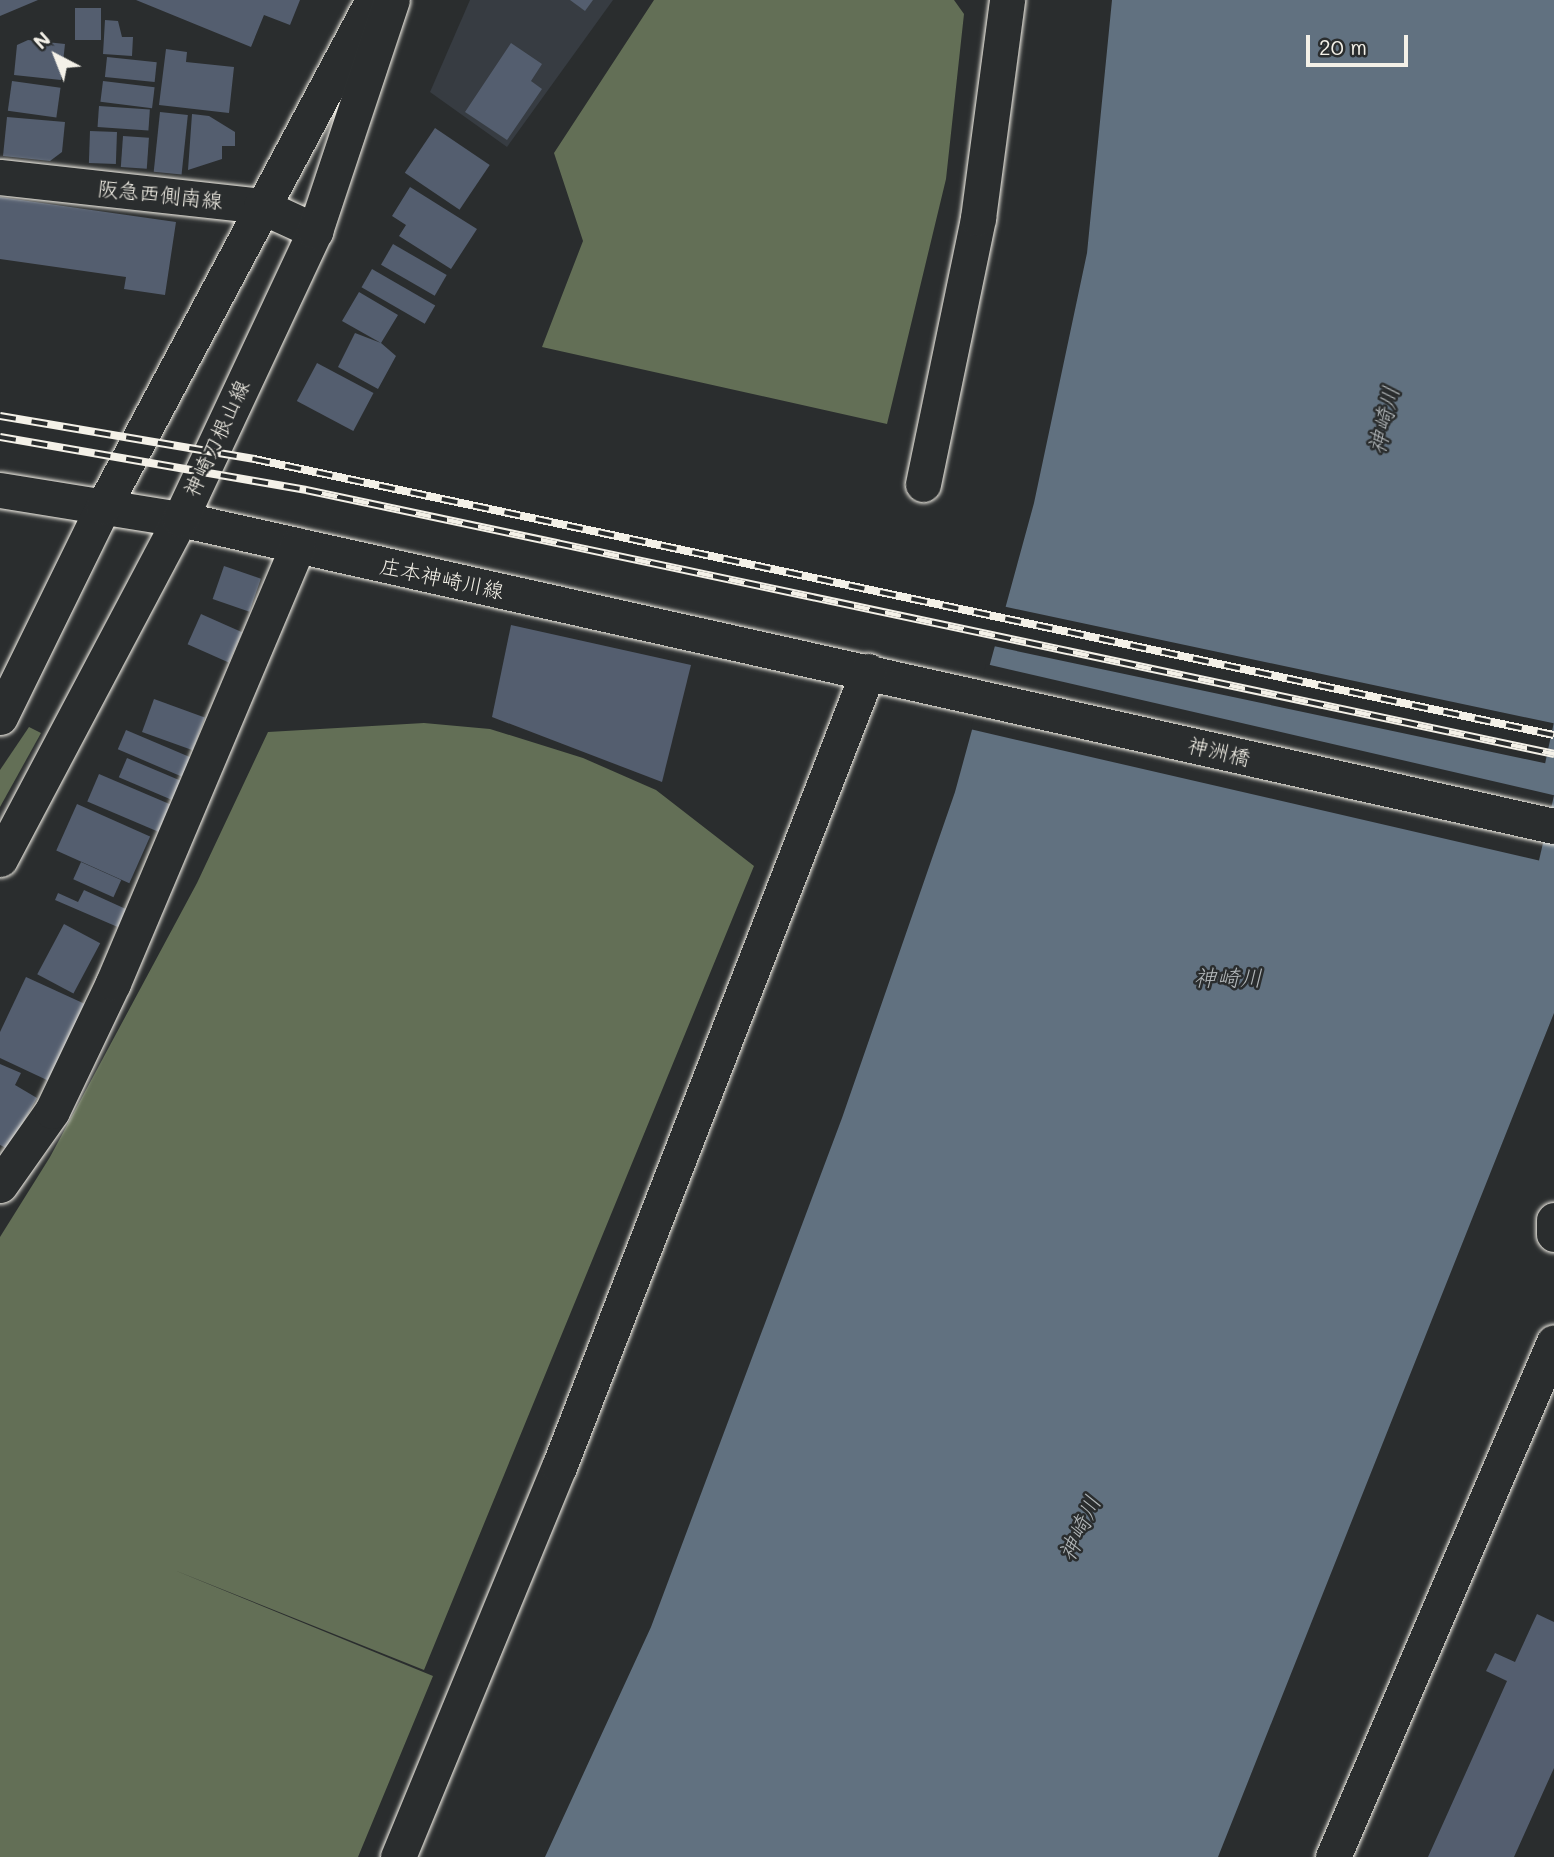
<!DOCTYPE html>
<html>
<head>
<meta charset="utf-8">
<style>
	body { margin:0 }
	#map { position:relative; width:1554px; height:1857px; overflow:hidden; background:#2a2d2e; font-family:Mali,"Klee One",sans-serif }
	div>[style] { position:absolute }
	.built>* { inset:0; background:#373c42 }
	.green>* { inset:0; background:#636f56 }
	.water>* { inset:0; background:#617180 }
	.pier>* { inset:0; background:#2a2d2e; transform-origin:0 0 }
	.building>* { inset:0; background:#545e6f; transform-origin:0 0 }
	.roads { filter:drop-shadow(0 0 2px #f4f1e8) drop-shadow(0 0 2px #f4f1e8) }
	.minor>* { height:35px; margin:-17.5px; padding:0 17.5px; transform-origin:17.5px; border-radius:17.5px; background:#2a2d2e }
	.rail>* { height:8px; margin-top:-4px; transform-origin:0; background:repeating-linear-gradient(90deg,#2a2d2e 0 16px,#f4f1e8 0 32px); box-sizing:border-box; border-block:2px solid #f4f1e8 }
	span { translate:-50% -50%; white-space:nowrap; text-align:center; line-height:1.15; -webkit-text-stroke:5px #2a2d2e; paint-order:stroke }
	.street-label { font-size:21px; color:#f4f1e8 }
	.water-label { font-size:23px; color:#b2b7b9; font-style:italic }
	.north { position:absolute; left:21px; top:21px; width:70px; height:70px; -webkit-text-stroke:5px #2a2d2e; paint-order:stroke; rotate:318deg; font-size:19px; font-weight:700; line-height:28px; text-align:center; color:#f4f1e8 }
	.north::after { content:''; display:block; margin:auto; width:24px; height:32px; background:#f4f1e8; clip-path:polygon(50% 0,100% 100%,50% 72%,0 100%) }
	.scale { position:absolute; left:1306px; top:35px; width:102px; height:32px; box-sizing:border-box; border:4px solid #f4f1e8; border-top:0; padding-left:9px; font-size:21px; line-height:24px; white-space:nowrap; color:#f4f1e8; -webkit-text-stroke:5px #2a2d2e; paint-order:stroke }
</style>
</head>
<body>
<div id="map">
	<div class="built">
		<i style="clip-path:polygon(470px 0,613px 0,507px 147px,430px 92px)"></i>
	</div>
	<div class="green">
		<i style="clip-path:polygon(654px 0,954px 0,964px 14px,946px 179px,887px 424px,542px 347px,583px 241px,554px 153px)"></i>
		<i style="clip-path:polygon(424px 723px,490px 729px,583px 758px,656px 790px,754px 866px,424px 1670px,174px 1570px,433px 1676px,358px 1857px,0 1857px,0 1237px,50px 1157px,197px 883px,268px 732px)"></i>
		<i style="clip-path:polygon(29px 727px,41px 733px,0 807px,0 770px)"></i>
	</div>
	<div class="water">
		<i style="clip-path:polygon(1112px 0,1554px 0,1554px 1013px,1218px 1857px,545px 1857px,651px 1627px,842px 1118px,955px 792px,1034px 503px,1087px 253px)"></i>
	</div>
	<div class="pier">
		<i style="left:1002px;top:606px;width:564px;height:41px;rotate:12deg"></i>
		<i style="left:986px;top:664px;width:583px;height:67px;rotate:13deg"></i>
	</div>
	<div class="building">
		<i style="clip-path:polygon(0 0,38px 0,0 16px)"></i>
		<i style="clip-path:polygon(136px 0,300px 0,290px 25px,264px 15px,251px 47px)"></i>
		<i style="clip-path:polygon(570px 0,593px 0,585px 11px)"></i>
		<i style="left:75px;top:8px;width:26px;height:32px"></i>
		<i style="clip-path:polygon(105px 20px,118px 21px,122px 37px,133px 37px,132px 56px,103px 54px)"></i>
		<i style="clip-path:polygon(28px 40px,65px 44px,61px 80px,14px 75px,17px 45px)"></i>
		<i style="clip-path:polygon(511px 43px,542px 64px,531px 81px,542px 89px,507px 140px,465px 112px)"></i>
		<i style="clip-path:polygon(166px 49px,187px 52px,186px 62px,234px 67px,229px 113px,159px 105px)"></i>
		<i style="left:107px;top:57px;width:50px;height:20px;rotate:6deg"></i>
		<i style="left:12px;top:81px;width:49px;height:30px;rotate:8deg"></i>
		<i style="left:103px;top:81px;width:52px;height:21px;rotate:7deg"></i>
		<i style="left:99px;top:106px;width:51px;height:21px;rotate:4deg"></i>
		<i style="left:160px;top:112px;width:28px;height:60px;rotate:6deg"></i>
		<i style="clip-path:polygon(192px 114px,209px 116px,235px 132px,235px 146px,222px 146px,222px 159px,188px 170px)"></i>
		<i style="clip-path:polygon(7px 117px,65px 122px,62px 152px,50px 161px,3px 156px)"></i>
		<i style="left:435px;top:128px;width:66px;height:54px;rotate:34deg"></i>
		<i style="left:90px;top:131px;width:27px;height:32px;rotate:2deg"></i>
		<i style="left:123px;top:136px;width:26px;height:31px;rotate:4deg"></i>
		<i style="clip-path:polygon(410px 187px,477px 229px,451px 269px,399px 236px,406px 225px,392px 216px)"></i>
		<i style="clip-path:polygon(0 197px,176px 222px,165px 295px,124px 289px,126px 277px,0 259px)"></i>
		<i style="left:393px;top:244px;width:62px;height:24px;rotate:30deg"></i>
		<i style="left:372px;top:269px;width:73px;height:21px;rotate:30deg"></i>
		<i style="clip-path:polygon(359px 292px,398px 315px,381px 343px,396px 356px,378px 389px,338px 367px,355px 333px,381px 343px,342px 321px)"></i>
		<i style="left:317px;top:363px;width:64px;height:43px;rotate:28deg"></i>
		<i style="left:224px;top:566px;width:39px;height:35px;rotate:19deg"></i>
		<i style="left:201px;top:614px;width:45px;height:33px;rotate:24deg"></i>
		<i style="clip-path:polygon(511px 625px,691px 665px,662px 782px,492px 717px)"></i>
		<i style="left:154px;top:699px;width:54px;height:35px;rotate:20deg"></i>
		<i style="left:126px;top:730px;width:75px;height:21px;rotate:23deg"></i>
		<i style="left:127px;top:758px;width:63px;height:21px;rotate:23deg"></i>
		<i style="left:99px;top:774px;width:81px;height:30px;rotate:23deg"></i>
		<i style="left:77px;top:804px;width:80px;height:51px;rotate:24deg"></i>
		<i style="left:81px;top:862px;width:44px;height:19px;rotate:24deg"></i>
		<i style="clip-path:polygon(84px 890px,128px 910px,120px 928px,55px 900px,58px 893px,78px 902px)"></i>
		<i style="left:64px;top:924px;width:41px;height:57px;rotate:28deg"></i>
		<i style="clip-path:polygon(26px 977px,85px 1004px,49px 1081px,0 1058px,0 1032px)"></i>
		<i style="clip-path:polygon(0 1064px,21px 1073px,15px 1085px,37px 1098px,8px 1149px,0 1145px)"></i>
		<i style="clip-path:polygon(1537px 1614px,1554px 1622px,1554px 1768px,1514px 1857px,1428px 1857px,1507px 1681px,1486px 1671px,1495px 1653px,1515px 1662px)"></i>
	</div>
	<div class="roads">
		<div class="minor">
			<i style="left:0;top:177px;width:263px;rotate:6.3deg"></i>
			<i style="left:261px;top:206px;width:60px;rotate:24.8deg"></i>
			<i style="left:923px;top:484px;width:272px;rotate:-78.3deg"></i>
			<i style="left:978px;top:218px;width:220px;rotate:-82.4deg"></i>
			<i style="left:0;top:490px;width:182px;rotate:9.2deg"></i>
			<i style="left:180px;top:519px;width:1408px;rotate:12.6deg"></i>
			<i style="left:0;top:717px;width:234px;rotate:-63.9deg"></i>
			<i style="left:103px;top:507px;width:574px;rotate:-61.96deg"></i>
			<i style="left:0;top:859px;width:385px;rotate:-62.1deg"></i>
			<i style="left:180px;top:519px;width:318px;rotate:-64.9deg"></i>
			<i style="left:315px;top:231px;width:243px;rotate:-71.6deg"></i>
			<i style="left:0;top:1185px;width:90px;rotate:-54.9deg"></i>
			<i style="left:52px;top:1111px;width:142px;rotate:-64.5deg"></i>
			<i style="left:113px;top:983px;width:475px;rotate:-67.1deg"></i>
			<i style="left:1554px;top:1220px;width:14px;rotate:90deg"></i>
			<i style="left:398px;top:1857px;width:422px;rotate:-67.6deg"></i>
			<i style="left:559px;top:1467px;width:854px;rotate:-68.78deg"></i>
			<i style="left:1333px;top:1857px;width:560px;rotate:-66.77deg"></i>
		</div>
	</div>
	<div class="rail">
		<i style="left:0;top:416px;width:258px;rotate:9.6deg"></i>
		<i style="left:254px;top:459px;width:1329px;rotate:11.99deg"></i>
		<i style="left:0;top:437px;width:311px;rotate:9.8deg"></i>
		<i style="left:306px;top:490px;width:1276px;rotate:11.94deg"></i>
	</div>
	<div class="street-label">
		<span style="left:160px;top:194px;rotate:6deg">阪急西側南線</span>
		<span style="left:216px;top:438px;rotate:-65deg">神崎刀根山線</span>
		<span style="left:442px;top:578px;rotate:12deg">庄本神崎川線</span>
		<span style="left:1219px;top:751px;rotate:13deg">神洲橋</span>
	</div>
	<div class="water-label">
		<span style="left:1383px;top:420px;rotate:-77deg">神崎川</span>
		<span style="left:1228px;top:977px">神崎川</span>
		<span style="left:1079px;top:1528px;rotate:-65deg">神崎川</span>
	</div>
	<div class="north">N</div>
	<div class="scale">20 m</div>
</div>
</body>
</html>
